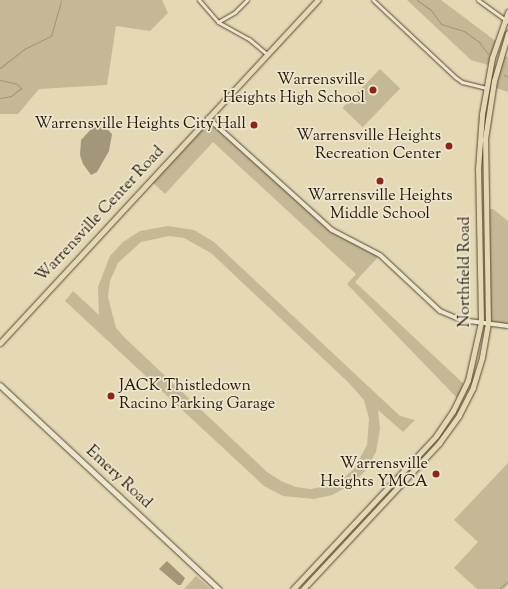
<!DOCTYPE html>
<html>
<head>
<meta charset="utf-8">
<style>
	body { margin:0 }
	#map { position:relative; width:508px; height:589px; overflow:hidden; background:#e4d8b5; font-family:"Sorts Mill Goudy",serif }
	div>[style] { position:absolute }
	.green>* { inset:0; background:#c4b897; transform-origin:0 0 }
	.water>* { inset:0; background:#a3977a }
	.stream>* { height:1px; margin:-0.5px; padding:0 0.5px; transform-origin:0.5px; border-radius:0.5px; background:#a3977a }
	.roads { filter:drop-shadow(0 0 1px #564932) drop-shadow(0 0 1px #564932) }
	.minor>* { height:3px; margin:-1.5px; padding:0 1.5px; transform-origin:1.5px; border-radius:1.5px; background:#ede6cf }
	.tertiary>* { height:4px; margin:-2px; padding:0 2px; transform-origin:2px; border-radius:2px; background:#ede6cf }
	.secondary>* { height:4.5px; margin:-2.25px; padding:0 2.25px; transform-origin:2.25px; border-radius:2.25px; background:#ede6cf }
	.primary>* { height:5px; margin:-2.5px; padding:0 2.5px; transform-origin:2.5px; border-radius:2.5px; background:#e4d8b5 }
	.dots>* { width:11px; height:11px; translate:-50% -50%; box-sizing:border-box; border:2px solid #ede6cf; border-radius:50% }
	span { translate:-50% -50%; white-space:nowrap; text-align:center; line-height:1.15; -webkit-text-stroke:3.5px #ede6cf; paint-order:stroke }
	.poi-label { font-size:16px; color:#261906 }
	.right { translate:-100% -50%; text-align:right }
	.left { translate:0 -50%; text-align:left }
	.street-label { font-size:16px; color:#261906 }
</style>
</head>
<body>
<div id="map">
	<div class="green">
		<i style="clip-path:polygon(0 0,162px 0,168px 13px,150px 31px,116px 26px,107px 85px,39px 89px,18px 114px,0 114px)"></i>
		<i style="clip-path:polygon(407px 0,441px 0,497px 42px,491px 66px,471px 60px)"></i>
		<i style="clip-path:polygon(501px 55px,508px 57px,508px 92px,493px 87px)"></i>
		<i style="left:380px;top:69px;width:28px;height:54px;rotate:44deg"></i>
		<i style="clip-path:polygon(208px 118px,332px 230px,380px 255px,355px 282px,466px 386px,459px 400px,347px 284px,356px 274px,213px 142px,165px 194px,151px 181px)"></i>
		<i style="clip-path:polygon(486px 209px,493px 209px,508px 221px,508px 326px,488px 323px)"></i>
		<i style="clip-path:polygon(evenodd,168px 226px,194px 230px,214px 242px,400px 416px,415px 420px,403px 432px,378px 410px,380px 429px,376px 452px,366px 470px,351px 485px,332px 495px,314px 499px,283px 496px,264px 486px,65px 301px,73px 291px,99px 315px,98px 287px,110px 256px,123px 242px,140px 231px,168px 226px,169px 236px,184px 238px,211px 253px,349px 383px,364px 400px,369px 419px,367px 445px,354px 469px,342px 479px,326px 486px,311px 489px,296px 487px,281px 481px,267px 472px,126px 339px,116px 328px,108px 297px,110px 281px,118px 263px,141px 242px,169px 236px)"></i>
		<i style="clip-path:polygon(508px 463px,508px 585px,504px 589px,477px 589px,454px 568px,478px 542px,454px 520px)"></i>
		<i style="clip-path:polygon(196px 576px,211px 589px,184px 589px)"></i>
	</div>
	<div class="water">
		<i style="clip-path:polygon(94px 126px,105px 127px,112px 134px,109px 151px,97px 172px,91px 175px,83px 164px,80px 155px,81px 140px)"></i>
		<i style="clip-path:polygon(167px 561px,185px 578px,181px 585px,178px 585px,159px 569px)"></i>
	</div>
	<div class="stream">
		<i style="left:417px;top:0;width:17px;rotate:36deg"></i>
		<i style="left:431px;top:10px;width:17px;rotate:54deg"></i>
		<i style="left:441px;top:24px;width:24px;rotate:17deg"></i>
		<i style="left:464px;top:31px;width:19px;rotate:36deg"></i>
		<i style="left:479px;top:42px;width:15px;rotate:53deg"></i>
		<i style="left:0;top:68px;width:31px;rotate:-38deg"></i>
		<i style="left:24px;top:49px;width:30px;rotate:-26deg"></i>
		<i style="left:51px;top:36px;width:37px;rotate:-74deg"></i>
		<i style="left:504px;top:75px;width:4px;rotate:27deg"></i>
		<i style="left:0;top:80px;width:17px;rotate:13deg"></i>
		<i style="left:17px;top:84px;width:6px;rotate:45deg"></i>
		<i style="left:21px;top:88px;width:13px;rotate:141deg"></i>
		<i style="left:11px;top:96px;width:11px;rotate:170deg"></i>
		<i style="left:499px;top:589px;width:12px;rotate:-42deg"></i>
	</div>
	<div class="roads">
		<div class="minor">
			<i style="left:199px;top:0;width:29px;rotate:49deg"></i>
			<i style="left:218px;top:22px;width:35px;rotate:29deg"></i>
			<i style="left:249px;top:39px;width:23px;rotate:40deg"></i>
			<i style="left:373px;top:0;width:112px;rotate:43.2deg"></i>
			<i style="left:455px;top:77px;width:9px;rotate:36deg"></i>
			<i style="left:462px;top:82px;width:25px;rotate:14deg"></i>
			<i style="left:478px;top:0;width:37px;rotate:36deg"></i>
			<i style="left:218px;top:22px;width:20px;rotate:-30deg"></i>
			<i style="left:235px;top:12px;width:17px;rotate:-45deg"></i>
		</div>
		<div class="tertiary">
			<i style="left:208px;top:118px;width:167px;rotate:42.1deg"></i>
			<i style="left:332px;top:230px;width:54px;rotate:27.5deg"></i>
			<i style="left:380px;top:255px;width:82px;rotate:43deg"></i>
			<i style="left:440px;top:311px;width:23px;rotate:23deg"></i>
			<i style="left:461px;top:320px;width:47px;rotate:7.3deg"></i>
		</div>
		<div class="secondary">
			<i style="left:0;top:385px;width:299px;rotate:43deg"></i>
		</div>
		<div class="primary">
			<i style="left:0;top:343px;width:468px;rotate:-47.2deg"></i>
			<i style="left:293px;top:589px;width:209px;rotate:-46.9deg"></i>
			<i style="left:436px;top:436px;width:30px;rotate:-56deg"></i>
			<i style="left:453px;top:411px;width:34px;rotate:-64deg"></i>
			<i style="left:468px;top:380px;width:59px;rotate:-77.4deg"></i>
			<i style="left:481px;top:322px;width:153px;rotate:-91.1deg"></i>
			<i style="left:478px;top:169px;width:55px;rotate:-85.8deg"></i>
			<i style="left:482px;top:114px;width:57px;rotate:-79.9deg"></i>
			<i style="left:492px;top:58px;width:49px;rotate:-70.8deg"></i>
			<i style="left:303px;top:589px;width:200px;rotate:-47deg"></i>
			<i style="left:439px;top:443px;width:34px;rotate:-54deg"></i>
			<i style="left:459px;top:415px;width:31px;rotate:-63deg"></i>
			<i style="left:473px;top:387px;width:31px;rotate:-73deg"></i>
			<i style="left:482px;top:357px;width:35px;rotate:-80deg"></i>
			<i style="left:488px;top:323px;width:184px;rotate:-90.9deg"></i>
			<i style="left:485px;top:139px;width:59px;rotate:-81.2deg"></i>
			<i style="left:494px;top:81px;width:50px;rotate:-73.7deg"></i>
		</div>
	</div>
	<div class="dots">
		<i style="left:373px;top:90px;background:#8f2418"></i>
		<i style="left:254px;top:125px;background:#8f2418"></i>
		<i style="left:449px;top:146px;background:#8f2418"></i>
		<i style="left:380px;top:181px;background:#8f2418"></i>
		<i style="left:111px;top:396px;background:#8f2418"></i>
		<i style="left:436px;top:474px;background:#8f2418"></i>
	</div>
	<div class="poi-label">
		<span class="right" style="left:365px;top:90px">Warrensville<br>Heights High School</span>
		<span class="right" style="left:246px;top:125px">Warrensville Heights City Hall</span>
		<span class="right" style="left:441px;top:146px">Warrensville Heights<br>Recreation Center</span>
		<span style="left:380px;top:206px">Warrensville Heights<br>Middle School</span>
		<span class="left" style="left:119px;top:396px">JACK Thistledown<br>Racino Parking Garage</span>
		<span class="right" style="left:428px;top:474px">Warrensville<br>Heights YMCA</span>
	</div>
	<div class="street-label">
		<span style="left:101px;top:215px;rotate:-47deg">Warrensville Center Road</span>
		<span style="left:466px;top:272px;rotate:-90deg">Northfield Road</span>
		<span style="left:118px;top:478px;rotate:43deg">Emery Road</span>
	</div>
</div>
</body>
</html>
